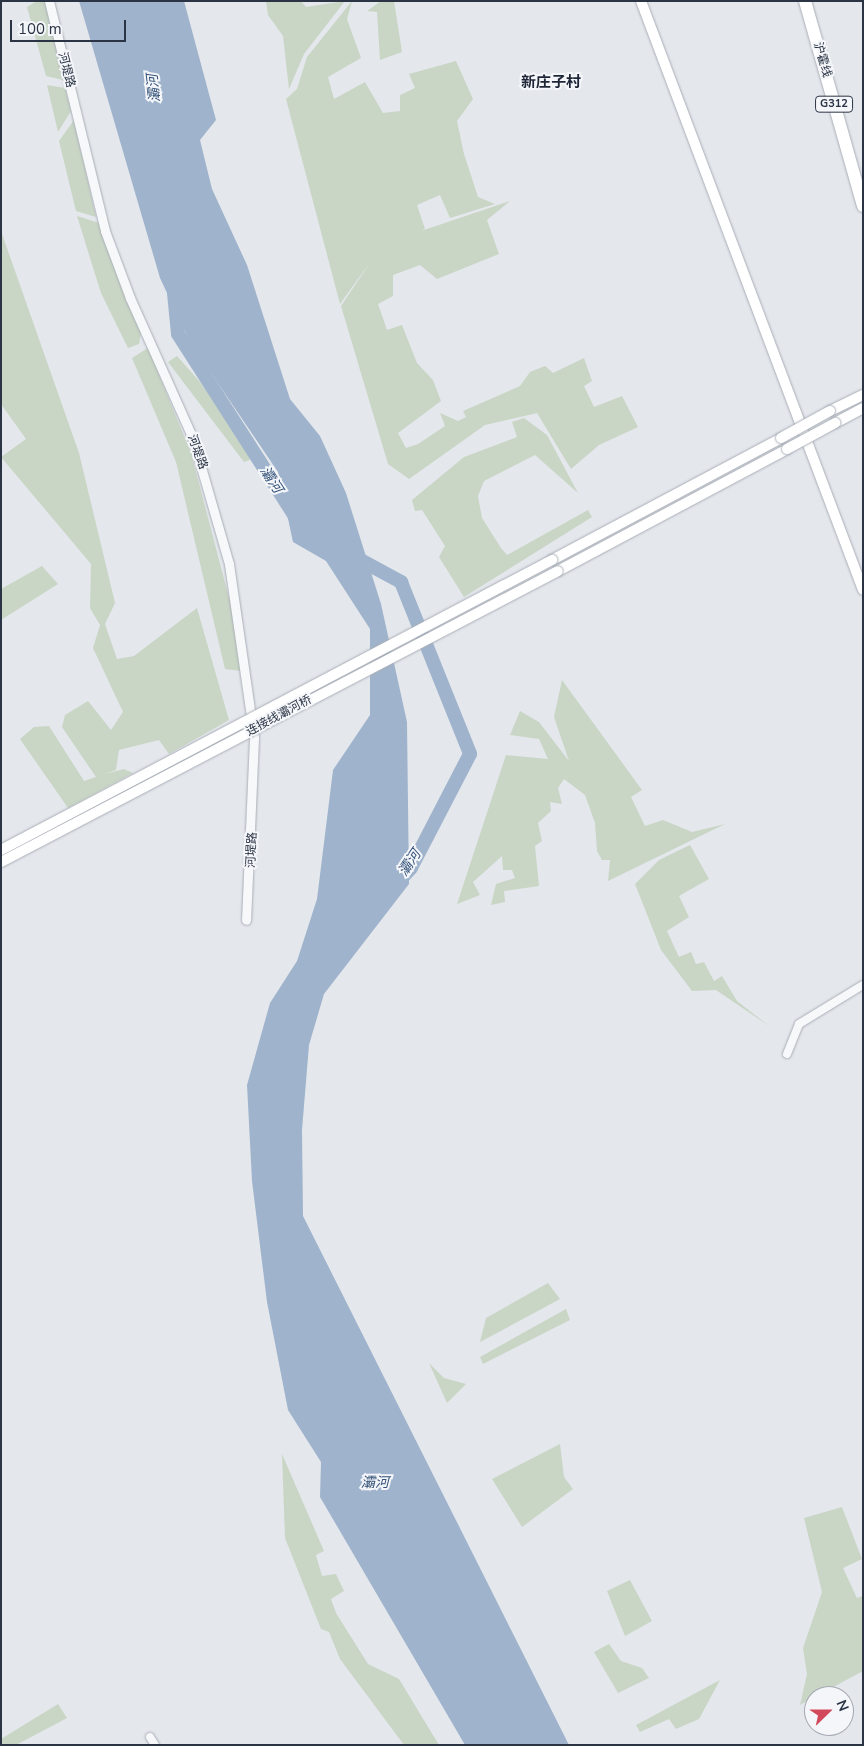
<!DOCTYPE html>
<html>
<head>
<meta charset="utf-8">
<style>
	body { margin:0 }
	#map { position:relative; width:864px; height:1746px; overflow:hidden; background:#e4e7ec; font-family:"Nunito Sans","Noto Sans SC",sans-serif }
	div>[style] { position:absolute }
	.green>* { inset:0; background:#c9d6c5 }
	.water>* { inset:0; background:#9fb4cc }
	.river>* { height:14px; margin:-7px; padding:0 7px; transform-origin:7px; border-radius:7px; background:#9fb4cc }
	.roads { filter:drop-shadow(0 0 1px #a9aeb7) drop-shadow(0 0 1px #a9aeb7) }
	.minor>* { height:8px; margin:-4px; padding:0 4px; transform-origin:4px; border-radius:4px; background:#f7f8fa }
	.tertiary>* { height:9px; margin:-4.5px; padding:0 4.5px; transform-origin:4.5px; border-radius:4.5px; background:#f7f8fa }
	.secondary>* { height:10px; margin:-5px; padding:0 5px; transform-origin:5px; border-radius:5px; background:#fff }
	.trunk>* { height:12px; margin:-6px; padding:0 6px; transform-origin:6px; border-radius:6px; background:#fff }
	.bridges { filter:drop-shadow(0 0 1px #a9aeb7) drop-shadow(0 0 1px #a9aeb7) }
	.secondary-bridge>* { height:10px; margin:-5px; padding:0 5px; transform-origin:5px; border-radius:5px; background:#fff }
	span { translate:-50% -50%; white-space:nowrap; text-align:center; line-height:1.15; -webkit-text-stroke:4px #f4f6f9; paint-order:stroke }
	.shield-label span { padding:1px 4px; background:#f4f6f9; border:1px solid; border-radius:4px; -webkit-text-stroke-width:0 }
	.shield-label { font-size:11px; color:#2b3445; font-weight:700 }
	.street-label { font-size:12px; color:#2b3445 }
	.water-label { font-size:14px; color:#34527a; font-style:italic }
	.quarter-label { font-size:15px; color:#1d2536; font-weight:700 }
	.frame { position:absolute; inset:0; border:2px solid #2b3445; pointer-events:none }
	.north { position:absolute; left:804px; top:1686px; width:50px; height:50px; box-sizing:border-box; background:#f4f6f9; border:1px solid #a4a8b1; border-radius:50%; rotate:68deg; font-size:14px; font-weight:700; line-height:20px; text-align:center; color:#2b3445 }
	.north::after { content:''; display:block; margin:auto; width:18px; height:22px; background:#d1495b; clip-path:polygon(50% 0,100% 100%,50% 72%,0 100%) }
	.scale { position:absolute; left:10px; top:20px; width:116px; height:22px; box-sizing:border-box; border:2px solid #2b3445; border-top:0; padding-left:6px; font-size:15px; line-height:18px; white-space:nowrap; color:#2b3445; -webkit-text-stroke:4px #f4f6f9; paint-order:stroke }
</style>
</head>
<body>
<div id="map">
	<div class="green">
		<i style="clip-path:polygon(37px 1px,45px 1px,63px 80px,46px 76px,27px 7px)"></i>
		<i style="clip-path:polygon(266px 1px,301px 1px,306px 7px,345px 1px,304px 54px,289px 89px,283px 36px,268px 15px)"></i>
		<i style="clip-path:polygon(352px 1px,347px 19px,361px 58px,328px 77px,334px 99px,365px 82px,383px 113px,400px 111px,400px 95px,415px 88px,409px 74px,456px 61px,473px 99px,457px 121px,464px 154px,478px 197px,495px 204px,450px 218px,440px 195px,417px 205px,425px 229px,421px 231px,510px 201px,487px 220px,499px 254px,437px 279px,420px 265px,393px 275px,393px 296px,378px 304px,387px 330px,402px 325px,417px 363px,433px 380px,441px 401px,398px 433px,406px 448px,418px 444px,445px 426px,440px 413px,458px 421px,466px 417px,463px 411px,520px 386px,530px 372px,545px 366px,553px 373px,584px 358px,592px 381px,584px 386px,594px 407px,622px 396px,638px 427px,599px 445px,571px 469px,537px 413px,485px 425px,409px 479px,388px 464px,341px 306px,371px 261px,340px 304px,286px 99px,297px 89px,307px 57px)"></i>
		<i style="clip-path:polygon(381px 1px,394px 1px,402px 52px,380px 60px,377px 12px,367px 11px)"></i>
		<i style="clip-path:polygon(47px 85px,65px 88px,71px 111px,58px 132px)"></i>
		<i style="clip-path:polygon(74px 120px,96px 217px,76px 211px,59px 141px)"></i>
		<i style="clip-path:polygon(77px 216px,99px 223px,141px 333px,139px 344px,128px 348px,101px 293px)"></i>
		<i style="clip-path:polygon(1px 231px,79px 453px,115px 603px,105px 624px,117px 659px,134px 656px,197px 608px,229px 720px,169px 754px,159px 740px,119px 750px,116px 770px,105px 774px,124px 769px,133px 773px,68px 808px,20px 739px,34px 727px,49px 726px,84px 781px,96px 777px,62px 727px,65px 715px,88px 701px,111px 730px,123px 712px,93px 648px,100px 625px,90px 608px,91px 564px,1px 457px,26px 439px,1px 404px)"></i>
		<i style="clip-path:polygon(148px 348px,191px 453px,234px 617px,241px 671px,225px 669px,176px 462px,132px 358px)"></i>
		<i style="clip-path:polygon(177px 356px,200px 382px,255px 458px,244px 462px,168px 362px)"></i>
		<i style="clip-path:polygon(524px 418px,547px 435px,578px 493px,535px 455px,484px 481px,478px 496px,482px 518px,501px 548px,507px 555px,588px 510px,592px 517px,464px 597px,439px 557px,445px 546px,422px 510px,415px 511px,412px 500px,464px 457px,517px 437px,512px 422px)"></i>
		<i style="clip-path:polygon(42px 566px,58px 584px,1px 620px,1px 589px)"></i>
		<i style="clip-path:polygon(562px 680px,642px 790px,631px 797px,645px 826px,663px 820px,692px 832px,725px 824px,608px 881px,610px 860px,602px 860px,597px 851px,595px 823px,585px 795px,564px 779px,558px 788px,562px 804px,550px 802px,551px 811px,538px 823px,542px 841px,535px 846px,539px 886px,504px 891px,505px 902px,491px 905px,496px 884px,515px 878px,512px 870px,503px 870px,502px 856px,473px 882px,480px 895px,457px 904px,506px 755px,548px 759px,539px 739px,510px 735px,520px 711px,539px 722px,569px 761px,554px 717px)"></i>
		<i style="clip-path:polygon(690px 845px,709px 879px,679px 896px,689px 917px,667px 931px,679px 957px,691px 952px,696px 964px,704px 962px,714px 981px,722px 976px,737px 1001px,769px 1026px,716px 990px,692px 991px,661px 950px,635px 884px,659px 860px)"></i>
		<i style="clip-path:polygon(548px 1283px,560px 1299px,480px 1342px,486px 1318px)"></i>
		<i style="clip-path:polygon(566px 1309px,570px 1320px,483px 1364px,480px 1357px)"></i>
		<i style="clip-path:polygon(429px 1363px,444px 1378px,466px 1384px,447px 1403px)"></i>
		<i style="clip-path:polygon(560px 1444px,564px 1477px,573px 1489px,522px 1527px,492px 1479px)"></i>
		<i style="clip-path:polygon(282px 1454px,324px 1551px,316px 1555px,322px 1576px,336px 1574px,344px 1591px,331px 1599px,336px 1613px,368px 1664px,399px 1679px,439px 1745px,404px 1745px,340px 1659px,329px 1632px,321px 1629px,285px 1538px)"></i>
		<i style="clip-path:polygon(842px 1507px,862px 1559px,843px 1568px,857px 1598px,863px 1596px,863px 1671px,800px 1705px,807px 1674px,803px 1648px,822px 1592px,804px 1518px)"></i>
		<i style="clip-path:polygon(630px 1580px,652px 1621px,625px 1636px,607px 1591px)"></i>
		<i style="clip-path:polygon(609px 1644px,621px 1661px,642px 1668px,649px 1678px,618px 1693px,594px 1652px)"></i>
		<i style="clip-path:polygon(720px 1680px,699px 1719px,676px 1729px,669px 1719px,640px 1732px,636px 1725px)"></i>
		<i style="clip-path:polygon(58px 1704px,67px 1718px,16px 1745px,1px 1745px,1px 1739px)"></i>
	</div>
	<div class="water">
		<i style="clip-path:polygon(79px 1px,184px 1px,216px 120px,200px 140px,212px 189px,247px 265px,290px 399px,320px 436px,346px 493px,381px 604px,407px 722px,409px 884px,324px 994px,309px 1045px,302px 1130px,303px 1216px,569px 1745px,465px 1745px,320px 1497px,321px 1462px,288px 1410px,267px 1302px,252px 1181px,247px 1085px,270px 1003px,297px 961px,317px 899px,333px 770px,370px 715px,370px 629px,326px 561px,293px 542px,278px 472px,190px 342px,160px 278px)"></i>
	</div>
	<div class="river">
		<i style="left:174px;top:293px;width:41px;rotate:84.4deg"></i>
		<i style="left:178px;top:334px;width:215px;rotate:57.3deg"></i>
		<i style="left:353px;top:556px;width:55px;rotate:28.4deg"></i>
		<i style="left:401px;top:582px;width:185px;rotate:68.1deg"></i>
		<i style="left:470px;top:754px;width:128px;rotate:117.4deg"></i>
		<i style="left:411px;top:868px;width:21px;rotate:133deg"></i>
	</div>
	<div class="roads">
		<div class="minor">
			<i style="left:787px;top:1054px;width:32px;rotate:-68deg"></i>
			<i style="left:799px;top:1024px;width:75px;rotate:-31.4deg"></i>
			<i style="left:150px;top:1737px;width:9px;rotate:58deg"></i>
		</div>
		<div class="tertiary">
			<i style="left:49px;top:1px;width:237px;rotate:76.3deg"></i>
			<i style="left:105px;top:231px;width:72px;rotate:69.5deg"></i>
			<i style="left:130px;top:298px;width:154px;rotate:65.9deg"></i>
			<i style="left:193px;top:439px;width:130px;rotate:73.9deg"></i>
			<i style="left:229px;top:564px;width:176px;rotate:81.8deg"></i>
			<i style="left:254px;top:738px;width:182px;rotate:92.5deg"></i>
		</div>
		<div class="secondary">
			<i style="left:641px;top:1px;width:629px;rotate:69.35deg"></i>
			<i style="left:830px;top:411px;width:37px;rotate:-26deg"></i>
			<i style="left:835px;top:423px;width:32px;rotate:-28deg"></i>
			<i style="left:552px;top:560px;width:259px;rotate:-28deg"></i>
			<i style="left:558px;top:571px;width:259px;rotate:-28deg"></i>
		</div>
		<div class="trunk">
			<i style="left:805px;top:1px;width:213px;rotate:74.2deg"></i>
		</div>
	</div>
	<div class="bridges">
		<div class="secondary-bridge">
			<i style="left:781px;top:438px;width:56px;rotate:-28.9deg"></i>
			<i style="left:787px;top:449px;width:55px;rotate:-28.4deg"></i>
			<i style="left:1px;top:850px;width:623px;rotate:-27.76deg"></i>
			<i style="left:1px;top:862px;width:628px;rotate:-27.58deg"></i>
		</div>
	</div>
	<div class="shield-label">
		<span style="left:834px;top:104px">G312</span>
	</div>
	<div class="street-label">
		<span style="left:822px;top:60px;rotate:74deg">沪霍线</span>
		<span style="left:66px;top:70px;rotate:76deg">河堤路</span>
		<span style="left:197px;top:452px;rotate:70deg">河堤路</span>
		<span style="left:279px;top:716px;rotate:-28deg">连接线灞河桥</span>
		<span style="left:252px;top:850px;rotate:-87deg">河堤路</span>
	</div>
	<div class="water-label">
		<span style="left:154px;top:88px;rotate:-96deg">灞河</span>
		<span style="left:271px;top:480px;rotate:57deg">灞河</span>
		<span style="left:410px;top:863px;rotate:-56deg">灞河</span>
		<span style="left:375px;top:1483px">灞河</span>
	</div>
	<div class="quarter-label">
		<span style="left:551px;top:83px">新庄子村</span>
	</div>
	<div class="frame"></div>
	<div class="north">N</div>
	<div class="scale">100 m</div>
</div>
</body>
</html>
